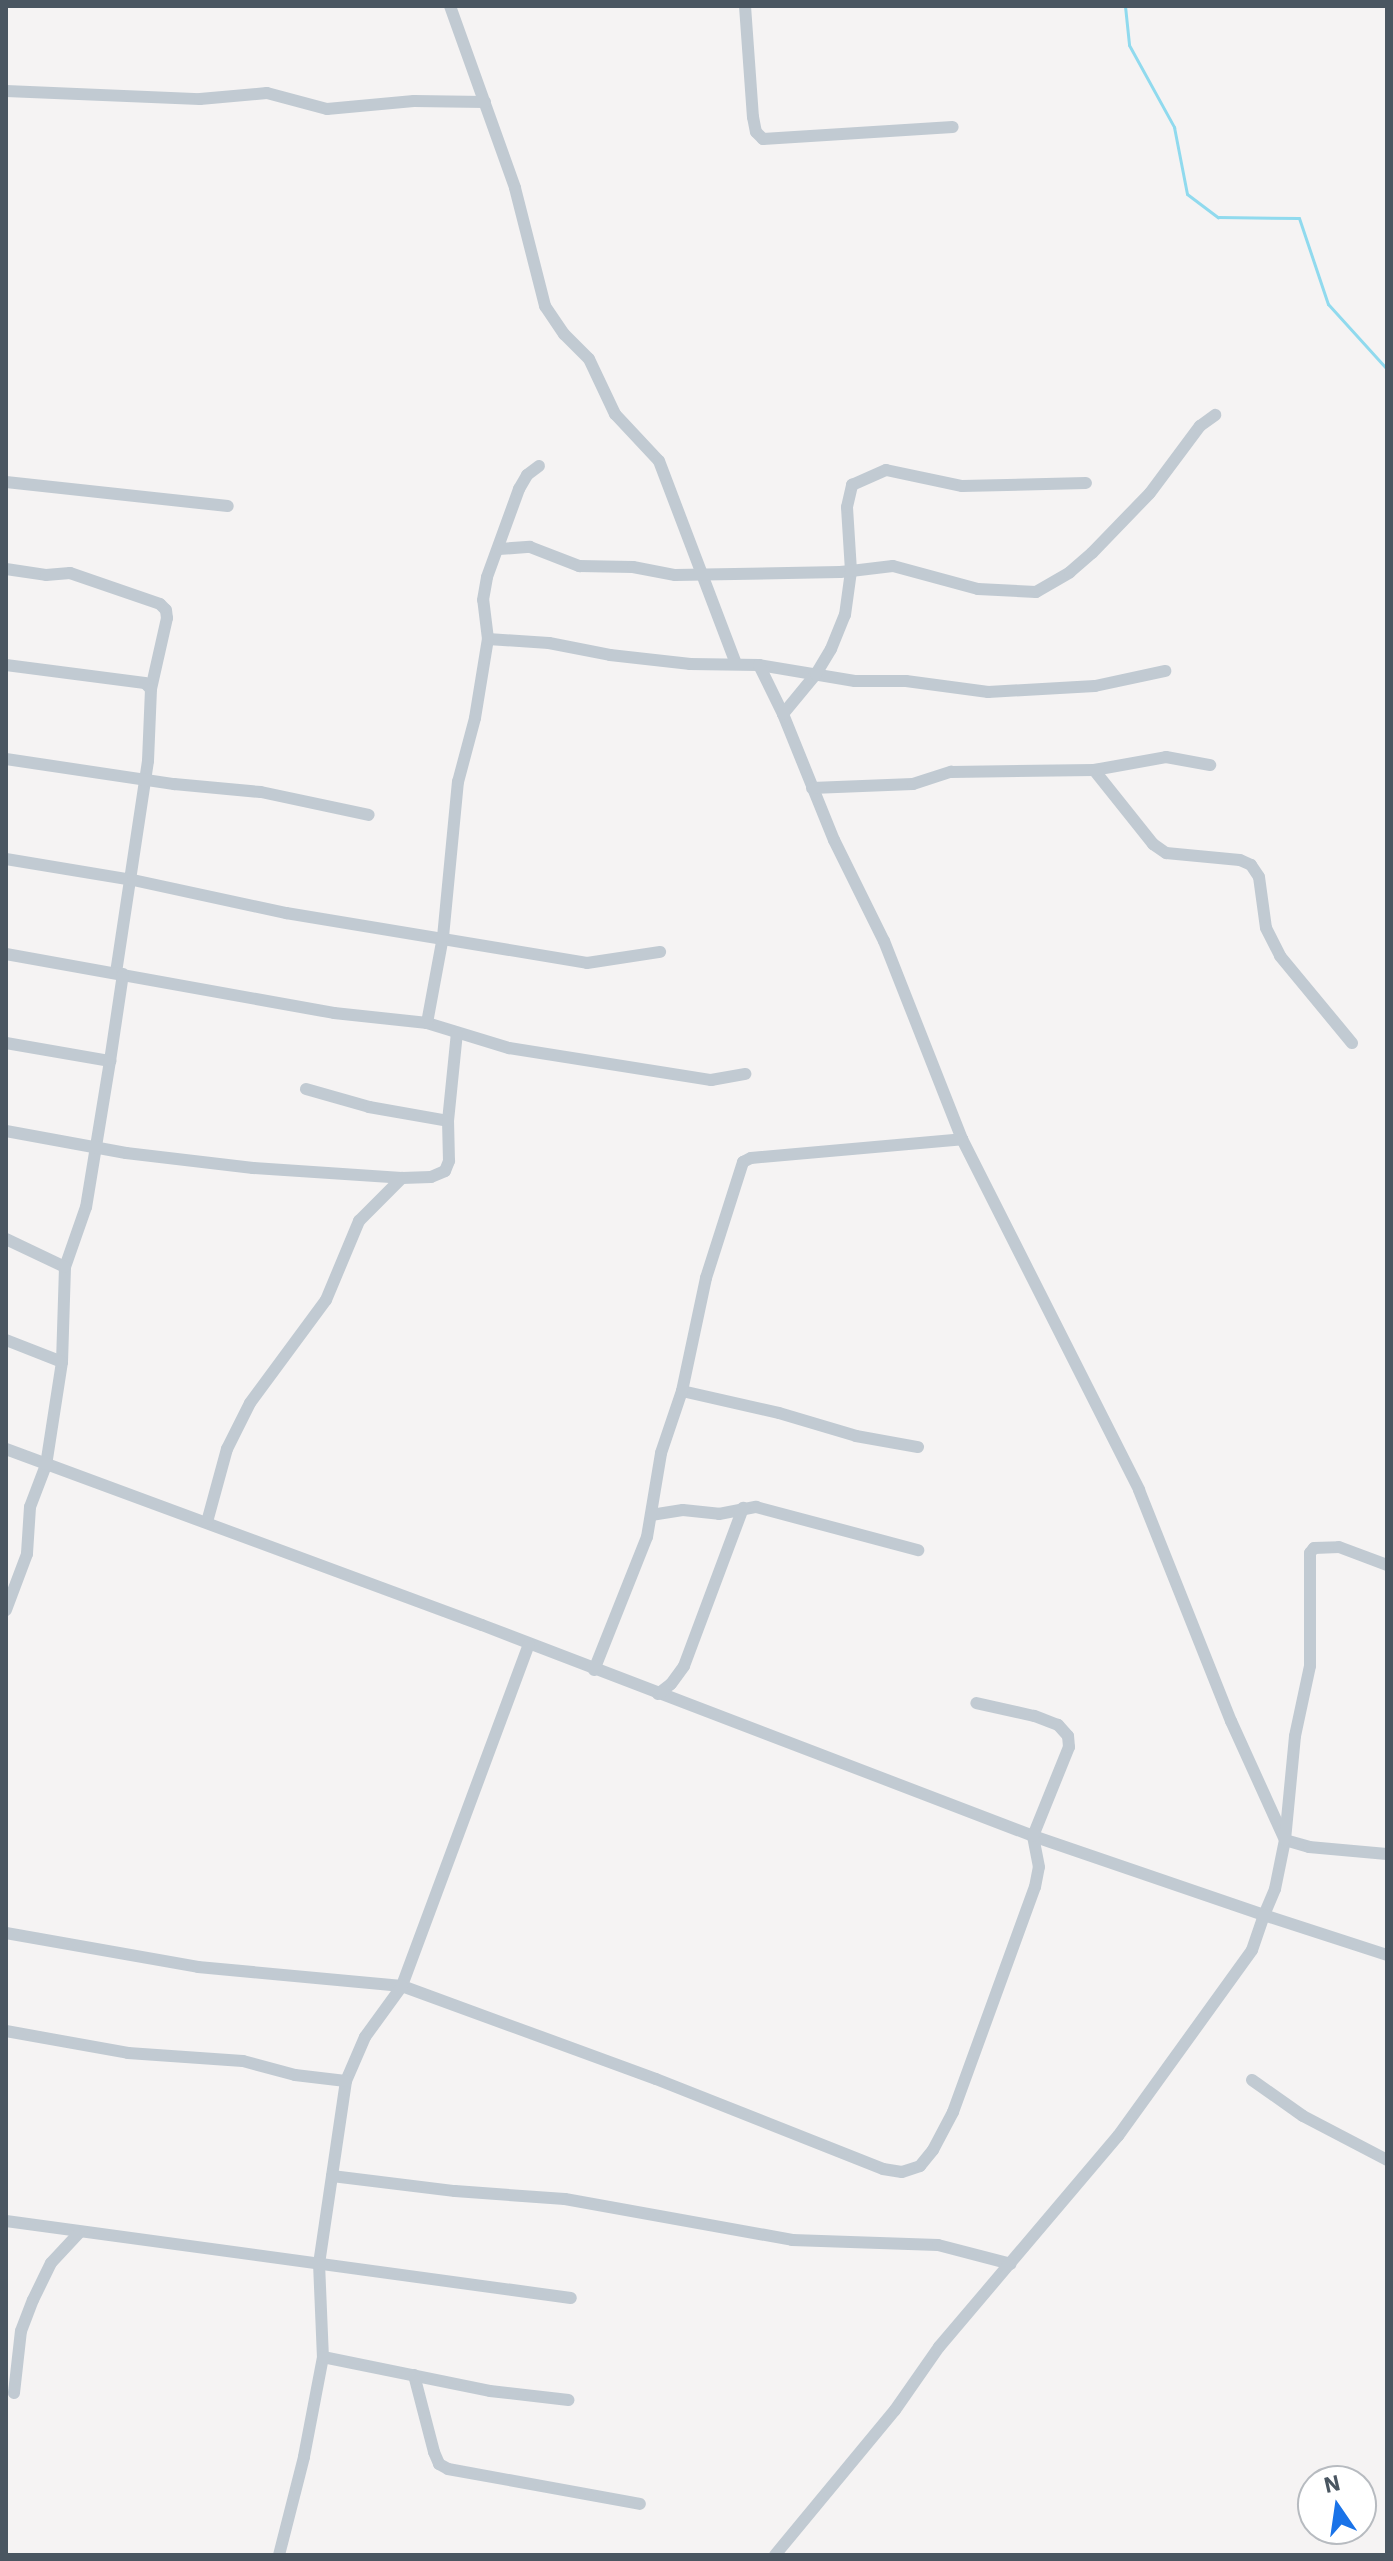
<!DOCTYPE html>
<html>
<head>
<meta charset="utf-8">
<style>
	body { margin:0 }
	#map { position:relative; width:1393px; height:2561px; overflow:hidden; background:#f5f3f3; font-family:"IBM Plex Sans",sans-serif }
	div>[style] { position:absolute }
	.stream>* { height:3px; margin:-1.5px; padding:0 1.5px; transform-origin:1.5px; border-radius:1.5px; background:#90daee }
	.street>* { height:12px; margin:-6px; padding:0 6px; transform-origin:6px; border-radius:6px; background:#c1cad2 }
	span { translate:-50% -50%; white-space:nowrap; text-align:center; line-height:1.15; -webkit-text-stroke:8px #fff; paint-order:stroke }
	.frame { position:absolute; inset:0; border:8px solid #4a5661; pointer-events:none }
	.north { position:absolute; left:1297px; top:2465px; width:80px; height:80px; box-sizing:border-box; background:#fff; border:2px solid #b7bbc0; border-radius:50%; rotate:347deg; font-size:22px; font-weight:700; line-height:32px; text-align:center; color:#4a5661 }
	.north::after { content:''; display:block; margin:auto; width:28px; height:36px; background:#1a73e8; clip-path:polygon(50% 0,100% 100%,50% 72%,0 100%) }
</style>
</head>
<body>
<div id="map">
	<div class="stream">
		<i style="left:1125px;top:6px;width:39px;rotate:84deg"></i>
		<i style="left:1129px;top:45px;width:94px;rotate:61.2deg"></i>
		<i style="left:1174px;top:127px;width:68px;rotate:79deg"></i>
		<i style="left:1187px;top:194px;width:39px;rotate:37deg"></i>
		<i style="left:1218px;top:217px;width:81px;rotate:0.7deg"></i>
		<i style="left:1299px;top:218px;width:91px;rotate:71.4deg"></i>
		<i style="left:1328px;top:304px;width:88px;rotate:47.8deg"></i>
	</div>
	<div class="street">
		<i style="left:450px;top:6px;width:193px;rotate:70.3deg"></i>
		<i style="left:515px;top:188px;width:122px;rotate:75.7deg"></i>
		<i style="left:545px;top:306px;width:34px;rotate:56deg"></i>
		<i style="left:564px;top:334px;width:35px;rotate:45deg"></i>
		<i style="left:589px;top:359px;width:61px;rotate:64.7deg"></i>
		<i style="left:615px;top:414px;width:64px;rotate:46.9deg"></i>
		<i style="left:659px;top:461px;width:217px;rotate:69.2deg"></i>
		<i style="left:745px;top:6px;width:111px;rotate:85.9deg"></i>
		<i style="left:753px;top:117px;width:15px;rotate:79deg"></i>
		<i style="left:756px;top:132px;width:10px;rotate:45deg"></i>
		<i style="left:763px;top:139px;width:190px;rotate:-3.6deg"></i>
		<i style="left:6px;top:91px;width:194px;rotate:2.4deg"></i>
		<i style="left:200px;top:99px;width:67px;rotate:-5.1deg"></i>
		<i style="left:267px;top:93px;width:62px;rotate:14.9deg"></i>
		<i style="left:327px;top:109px;width:87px;rotate:-5.3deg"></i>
		<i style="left:414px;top:101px;width:71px;rotate:0.8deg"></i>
		<i style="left:6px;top:482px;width:223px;rotate:6.2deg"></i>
		<i style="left:499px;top:549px;width:31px;rotate:-4deg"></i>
		<i style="left:530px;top:547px;width:53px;rotate:21.2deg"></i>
		<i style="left:579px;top:566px;width:54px;rotate:1.1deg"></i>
		<i style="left:633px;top:567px;width:43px;rotate:10.8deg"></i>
		<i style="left:675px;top:575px;width:165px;rotate:-1deg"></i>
		<i style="left:840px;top:572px;width:11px;rotate:-5deg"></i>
		<i style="left:851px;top:571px;width:64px;rotate:-93.6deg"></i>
		<i style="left:847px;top:507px;width:23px;rotate:-77deg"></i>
		<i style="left:852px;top:485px;width:37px;rotate:-24deg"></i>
		<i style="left:886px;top:470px;width:78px;rotate:11.9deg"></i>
		<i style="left:962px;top:486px;width:124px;rotate:-1.4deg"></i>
		<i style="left:6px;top:569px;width:40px;rotate:8.5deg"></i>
		<i style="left:46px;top:575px;width:24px;rotate:-5deg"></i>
		<i style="left:70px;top:573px;width:95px;rotate:19deg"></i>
		<i style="left:160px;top:604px;width:8px;rotate:45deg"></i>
		<i style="left:166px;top:610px;width:8px;rotate:83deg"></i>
		<i style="left:167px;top:618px;width:73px;rotate:102.7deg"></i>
		<i style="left:488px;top:639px;width:61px;rotate:3.8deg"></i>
		<i style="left:549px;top:643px;width:62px;rotate:11.1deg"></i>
		<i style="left:610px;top:655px;width:81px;rotate:6.4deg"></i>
		<i style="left:690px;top:664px;width:69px;rotate:0.8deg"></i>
		<i style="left:759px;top:665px;width:97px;rotate:9.5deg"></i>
		<i style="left:855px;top:681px;width:51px"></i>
		<i style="left:906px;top:681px;width:83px;rotate:7.6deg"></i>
		<i style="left:988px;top:692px;width:107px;rotate:-3.2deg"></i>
		<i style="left:1095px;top:686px;width:72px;rotate:-12.1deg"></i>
		<i style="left:6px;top:665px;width:140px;rotate:7.4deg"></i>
		<i style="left:145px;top:683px;width:8px;rotate:45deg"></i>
		<i style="left:151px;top:689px;width:72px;rotate:92.4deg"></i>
		<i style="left:148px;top:761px;width:213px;rotate:98.6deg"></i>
		<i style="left:759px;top:665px;width:55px;rotate:63.9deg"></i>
		<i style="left:783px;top:714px;width:136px;rotate:68deg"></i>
		<i style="left:834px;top:840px;width:113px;rotate:63.7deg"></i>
		<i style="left:884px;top:941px;width:213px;rotate:68.5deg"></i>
		<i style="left:962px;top:1139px;width:393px;rotate:63.2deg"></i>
		<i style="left:1139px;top:1490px;width:249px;rotate:68.3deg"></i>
		<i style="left:1231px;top:1721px;width:131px;rotate:65.6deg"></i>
		<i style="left:1285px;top:1840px;width:25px;rotate:16deg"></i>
		<i style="left:1309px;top:1847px;width:78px;rotate:5.1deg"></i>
		<i style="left:783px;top:714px;width:52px;rotate:-50.5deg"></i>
		<i style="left:816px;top:674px;width:29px;rotate:-59deg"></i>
		<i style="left:831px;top:649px;width:37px;rotate:-68deg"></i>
		<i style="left:845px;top:615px;width:44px;rotate:-82.2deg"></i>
		<i style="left:851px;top:571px;width:42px;rotate:-6.8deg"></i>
		<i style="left:893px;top:566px;width:88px;rotate:15.1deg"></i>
		<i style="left:978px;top:589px;width:58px;rotate:3deg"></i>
		<i style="left:1036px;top:592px;width:39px;rotate:-30deg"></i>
		<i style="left:1070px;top:572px;width:29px;rotate:-41deg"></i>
		<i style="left:1092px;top:553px;width:83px;rotate:-46deg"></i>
		<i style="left:1150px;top:493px;width:84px;rotate:-53.3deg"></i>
		<i style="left:1200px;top:426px;width:19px;rotate:-36deg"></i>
		<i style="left:6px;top:759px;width:170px;rotate:8.5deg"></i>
		<i style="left:174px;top:784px;width:87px;rotate:5.3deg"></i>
		<i style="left:261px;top:792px;width:110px;rotate:12deg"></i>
		<i style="left:1094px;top:770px;width:95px;rotate:51.4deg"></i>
		<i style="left:1153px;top:844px;width:16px;rotate:35deg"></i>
		<i style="left:1166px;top:853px;width:74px;rotate:5.4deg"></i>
		<i style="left:1240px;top:860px;width:12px;rotate:24deg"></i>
		<i style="left:1251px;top:865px;width:14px;rotate:56deg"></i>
		<i style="left:1259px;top:877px;width:51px;rotate:82.2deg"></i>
		<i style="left:1266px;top:928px;width:31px;rotate:63deg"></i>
		<i style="left:1280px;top:956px;width:113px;rotate:50.4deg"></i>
		<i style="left:812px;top:788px;width:101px;rotate:-2.3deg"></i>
		<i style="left:913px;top:784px;width:40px;rotate:-18deg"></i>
		<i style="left:951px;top:772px;width:143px;rotate:-0.8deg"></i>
		<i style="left:1094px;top:770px;width:73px;rotate:-10.2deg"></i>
		<i style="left:1166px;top:757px;width:45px;rotate:10.3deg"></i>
		<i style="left:6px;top:859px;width:129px;rotate:9.4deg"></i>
		<i style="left:133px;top:880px;width:157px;rotate:12.2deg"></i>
		<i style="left:286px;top:913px;width:305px;rotate:9.4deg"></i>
		<i style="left:587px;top:963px;width:74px;rotate:-8.6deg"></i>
		<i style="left:6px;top:954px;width:333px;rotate:10.2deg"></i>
		<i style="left:334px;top:1013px;width:94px;rotate:6.1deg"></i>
		<i style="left:427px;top:1023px;width:86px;rotate:17deg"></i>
		<i style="left:509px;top:1048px;width:205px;rotate:9deg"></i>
		<i style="left:711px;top:1080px;width:35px;rotate:-10deg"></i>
		<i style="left:427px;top:1023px;width:87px;rotate:-79.5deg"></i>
		<i style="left:443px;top:937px;width:156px;rotate:-84.5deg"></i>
		<i style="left:458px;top:782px;width:66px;rotate:-75.1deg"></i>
		<i style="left:475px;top:718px;width:80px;rotate:-80.7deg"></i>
		<i style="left:488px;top:639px;width:39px;rotate:-97deg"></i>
		<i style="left:483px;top:600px;width:23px;rotate:-80deg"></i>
		<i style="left:487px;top:577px;width:94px;rotate:-70deg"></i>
		<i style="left:519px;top:489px;width:16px;rotate:-60deg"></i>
		<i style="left:527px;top:475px;width:15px;rotate:-37deg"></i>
		<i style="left:6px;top:1043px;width:106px;rotate:9.8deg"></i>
		<i style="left:110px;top:1061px;width:148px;rotate:99.3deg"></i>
		<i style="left:86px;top:1207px;width:64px;rotate:109.3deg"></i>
		<i style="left:65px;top:1267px;width:95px;rotate:91.8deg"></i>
		<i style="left:62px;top:1362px;width:104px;rotate:98.8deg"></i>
		<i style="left:46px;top:1465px;width:45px;rotate:110.9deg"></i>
		<i style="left:30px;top:1507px;width:47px;rotate:93.7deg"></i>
		<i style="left:27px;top:1554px;width:60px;rotate:110.6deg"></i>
		<i style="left:110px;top:1061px;width:88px;rotate:-81.5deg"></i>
		<i style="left:306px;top:1089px;width:66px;rotate:15.9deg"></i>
		<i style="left:369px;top:1107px;width:80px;rotate:10deg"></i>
		<i style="left:6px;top:1131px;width:122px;rotate:10.4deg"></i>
		<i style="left:126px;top:1153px;width:128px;rotate:6.7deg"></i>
		<i style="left:253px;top:1168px;width:149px;rotate:3.8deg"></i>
		<i style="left:402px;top:1178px;width:29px;rotate:-2deg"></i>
		<i style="left:431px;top:1177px;width:15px;rotate:-23deg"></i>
		<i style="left:445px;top:1171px;width:11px;rotate:-68deg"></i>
		<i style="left:449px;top:1161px;width:40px;rotate:-91.4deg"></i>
		<i style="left:448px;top:1121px;width:88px;rotate:-84.2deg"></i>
		<i style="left:6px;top:1239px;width:65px;rotate:25.4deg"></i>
		<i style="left:6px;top:1340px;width:60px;rotate:21.4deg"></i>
		<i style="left:682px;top:1391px;width:99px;rotate:12.8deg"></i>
		<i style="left:779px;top:1413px;width:80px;rotate:16.6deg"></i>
		<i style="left:856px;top:1436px;width:63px;rotate:10.1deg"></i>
		<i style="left:6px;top:1449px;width:507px;rotate:20.29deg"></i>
		<i style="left:482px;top:1625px;width:590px;rotate:20.95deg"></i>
		<i style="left:1033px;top:1836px;width:244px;rotate:18.9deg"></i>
		<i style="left:1264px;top:1915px;width:28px;rotate:-67deg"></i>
		<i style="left:1275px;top:1889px;width:50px;rotate:-78.5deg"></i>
		<i style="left:1285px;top:1840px;width:104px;rotate:-84.5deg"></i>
		<i style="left:1295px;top:1736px;width:72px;rotate:-77.9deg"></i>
		<i style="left:1310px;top:1666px;width:113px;rotate:-90deg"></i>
		<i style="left:1310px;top:1553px;width:6px;rotate:-51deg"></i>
		<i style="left:1314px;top:1548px;width:25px;rotate:-2deg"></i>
		<i style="left:1339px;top:1547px;width:51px;rotate:20.6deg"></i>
		<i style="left:651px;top:1515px;width:32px;rotate:-9deg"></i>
		<i style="left:683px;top:1510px;width:36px;rotate:6deg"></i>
		<i style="left:719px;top:1514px;width:38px;rotate:-11deg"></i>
		<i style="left:756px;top:1507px;width:168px;rotate:14.9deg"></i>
		<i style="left:207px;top:1522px;width:76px;rotate:-74.7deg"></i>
		<i style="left:227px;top:1449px;width:51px;rotate:-63.4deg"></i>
		<i style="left:250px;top:1403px;width:128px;rotate:-53.6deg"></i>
		<i style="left:326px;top:1300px;width:86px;rotate:-67.3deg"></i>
		<i style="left:359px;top:1221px;width:61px;rotate:-45deg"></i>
		<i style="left:529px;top:1644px;width:365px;rotate:110.4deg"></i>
		<i style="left:402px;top:1986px;width:270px;rotate:20.1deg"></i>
		<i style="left:656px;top:2079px;width:244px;rotate:21.6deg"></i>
		<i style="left:883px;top:2169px;width:19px;rotate:9deg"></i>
		<i style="left:902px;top:2172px;width:19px;rotate:-18deg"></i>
		<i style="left:920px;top:2166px;width:21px;rotate:-51deg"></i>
		<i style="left:933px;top:2150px;width:43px;rotate:-62.2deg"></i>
		<i style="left:953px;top:2112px;width:239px;rotate:-70deg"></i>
		<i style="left:1035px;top:1887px;width:20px;rotate:-79deg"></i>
		<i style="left:1039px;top:1867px;width:32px;rotate:-101deg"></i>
		<i style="left:1033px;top:1836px;width:96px;rotate:-68deg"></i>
		<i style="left:1069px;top:1747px;width:11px;rotate:-95deg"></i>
		<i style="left:1068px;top:1736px;width:15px;rotate:-132deg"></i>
		<i style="left:1058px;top:1725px;width:26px;rotate:-159deg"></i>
		<i style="left:1034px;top:1716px;width:59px;rotate:-167.4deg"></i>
		<i style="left:594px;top:1670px;width:143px;rotate:-68.3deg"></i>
		<i style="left:647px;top:1537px;width:85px;rotate:-80.5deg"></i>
		<i style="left:661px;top:1453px;width:65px;rotate:-71.3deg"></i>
		<i style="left:682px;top:1391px;width:116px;rotate:-78deg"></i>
		<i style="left:706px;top:1278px;width:122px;rotate:-72.3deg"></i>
		<i style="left:743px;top:1162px;width:9px;rotate:-27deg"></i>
		<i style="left:751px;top:1158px;width:212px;rotate:-5.1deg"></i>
		<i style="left:658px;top:1694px;width:16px;rotate:-38deg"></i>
		<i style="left:671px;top:1684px;width:22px;rotate:-54deg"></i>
		<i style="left:684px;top:1666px;width:169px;rotate:-69.5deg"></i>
		<i style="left:6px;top:1933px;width:195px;rotate:10deg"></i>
		<i style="left:198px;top:1967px;width:205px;rotate:5.3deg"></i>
		<i style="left:402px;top:1986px;width:63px;rotate:126deg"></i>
		<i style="left:365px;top:2037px;width:48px;rotate:113.4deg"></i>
		<i style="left:346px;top:2081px;width:184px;rotate:98.4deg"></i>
		<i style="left:319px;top:2263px;width:94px;rotate:87.6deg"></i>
		<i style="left:323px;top:2357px;width:102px;rotate:100.8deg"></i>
		<i style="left:304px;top:2457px;width:101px;rotate:104.3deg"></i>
		<i style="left:6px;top:2031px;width:124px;rotate:10.2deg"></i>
		<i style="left:128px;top:2053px;width:115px;rotate:4deg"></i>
		<i style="left:243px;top:2061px;width:54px;rotate:15.1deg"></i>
		<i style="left:295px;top:2075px;width:51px;rotate:6.7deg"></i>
		<i style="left:1252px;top:2080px;width:62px;rotate:35.2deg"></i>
		<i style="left:1303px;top:2116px;width:95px;rotate:27.6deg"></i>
		<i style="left:332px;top:2176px;width:124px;rotate:7deg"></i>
		<i style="left:455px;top:2191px;width:110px;rotate:4.2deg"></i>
		<i style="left:565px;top:2199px;width:231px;rotate:10.2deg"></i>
		<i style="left:792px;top:2240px;width:146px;rotate:2deg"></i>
		<i style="left:938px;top:2245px;width:75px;rotate:14.6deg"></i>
		<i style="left:6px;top:2221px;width:570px;rotate:7.76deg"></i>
		<i style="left:323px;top:2357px;width:170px;rotate:11.5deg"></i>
		<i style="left:490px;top:2391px;width:79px;rotate:6.6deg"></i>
		<i style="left:414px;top:2375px;width:80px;rotate:75.4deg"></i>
		<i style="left:434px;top:2452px;width:13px;rotate:67deg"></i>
		<i style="left:439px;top:2464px;width:10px;rotate:29deg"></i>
		<i style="left:448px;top:2469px;width:195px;rotate:10.3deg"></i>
		<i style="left:14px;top:2393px;width:62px;rotate:-83.6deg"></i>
		<i style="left:21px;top:2331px;width:33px;rotate:-69deg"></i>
		<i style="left:33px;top:2300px;width:41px;rotate:-64.1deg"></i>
		<i style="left:51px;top:2263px;width:41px;rotate:-47deg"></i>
		<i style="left:775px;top:2555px;width:188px;rotate:-50.4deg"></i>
		<i style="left:895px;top:2410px;width:77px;rotate:-55.1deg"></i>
		<i style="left:939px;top:2347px;width:277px;rotate:-49.7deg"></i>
		<i style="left:1118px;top:2136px;width:229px;rotate:-54.2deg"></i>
		<i style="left:1252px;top:1950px;width:37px;rotate:-71deg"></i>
		<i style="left:1264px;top:1915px;width:129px;rotate:18deg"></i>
	</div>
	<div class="frame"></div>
	<div class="north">N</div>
</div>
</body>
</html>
